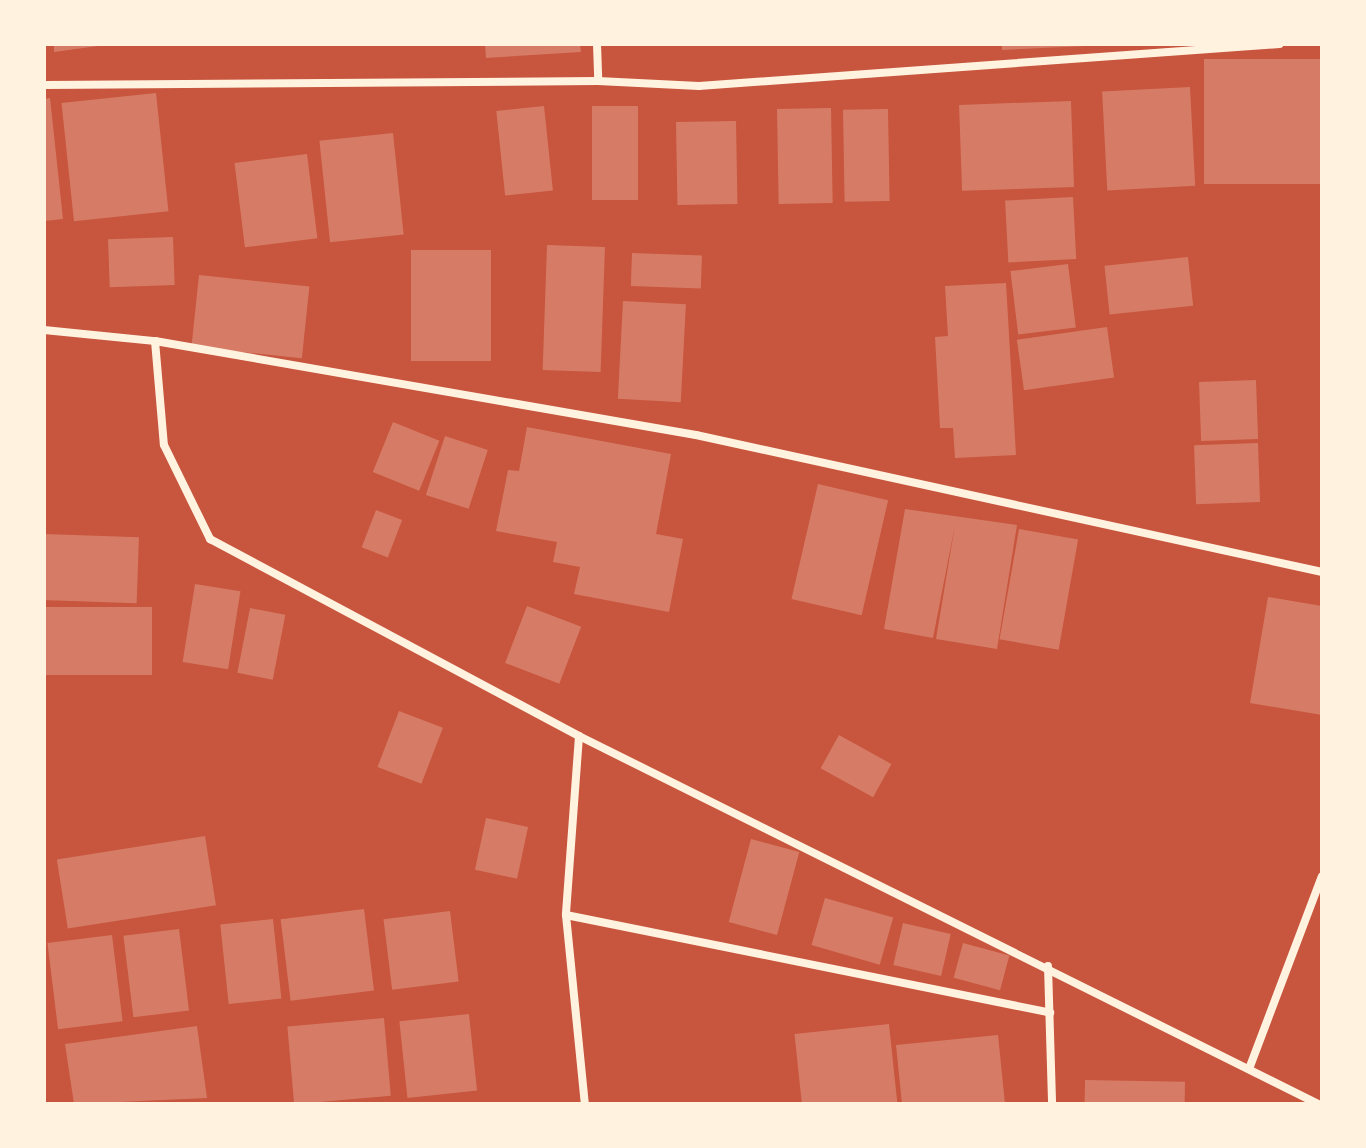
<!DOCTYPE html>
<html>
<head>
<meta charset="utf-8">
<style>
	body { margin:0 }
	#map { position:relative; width:1366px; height:1148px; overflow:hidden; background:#c8553d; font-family:"DM Sans",sans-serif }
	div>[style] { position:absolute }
	.building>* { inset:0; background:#d67c66; transform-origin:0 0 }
	.minor>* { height:8px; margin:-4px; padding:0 4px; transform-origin:4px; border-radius:4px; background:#fff3e0 }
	span { translate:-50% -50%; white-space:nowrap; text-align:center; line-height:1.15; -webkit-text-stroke:8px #fff3e0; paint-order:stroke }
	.frame { position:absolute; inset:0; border:46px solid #fff3e0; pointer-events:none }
</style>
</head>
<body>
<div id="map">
	<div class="building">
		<i style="clip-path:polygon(54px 44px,98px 44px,98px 46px,54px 52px)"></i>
		<i style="clip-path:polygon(485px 44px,580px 44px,581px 52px,486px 58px)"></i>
		<i style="clip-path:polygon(1002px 44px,1085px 44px,1085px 46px,1002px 50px)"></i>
		<i style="left:1322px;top:59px;width:125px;height:118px;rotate:90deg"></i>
		<i style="left:1190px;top:87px;width:99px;height:88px;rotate:87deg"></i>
		<i style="left:156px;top:93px;width:119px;height:95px;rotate:84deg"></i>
		<i style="clip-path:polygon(50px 98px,63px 219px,44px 221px,44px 99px)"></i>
		<i style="left:1071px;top:101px;width:86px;height:112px;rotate:88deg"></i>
		<i style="left:544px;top:106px;width:85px;height:48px;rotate:84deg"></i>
		<i style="left:592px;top:106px;width:46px;height:94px"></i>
		<i style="left:831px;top:108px;width:95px;height:54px;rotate:89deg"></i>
		<i style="left:888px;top:109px;width:92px;height:45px;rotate:89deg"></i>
		<i style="left:736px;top:121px;width:83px;height:60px;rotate:89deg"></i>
		<i style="left:393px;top:133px;width:102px;height:74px;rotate:84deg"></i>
		<i style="left:307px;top:154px;width:85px;height:73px;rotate:83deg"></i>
		<i style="left:1073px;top:197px;width:62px;height:68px;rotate:87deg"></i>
		<i style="left:173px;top:237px;width:48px;height:65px;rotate:88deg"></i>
		<i style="left:547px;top:245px;width:58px;height:125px;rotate:2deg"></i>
		<i style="left:411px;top:250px;width:80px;height:111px"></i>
		<i style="left:632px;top:253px;width:70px;height:33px;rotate:2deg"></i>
		<i style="left:1188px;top:257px;width:49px;height:84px;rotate:84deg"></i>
		<i style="left:1068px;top:264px;width:64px;height:58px;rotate:83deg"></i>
		<i style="left:199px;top:275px;width:111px;height:72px;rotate:6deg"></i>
		<i style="clip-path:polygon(1006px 283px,1016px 455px,955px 458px,953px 428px,940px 428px,935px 337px,948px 336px,945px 286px)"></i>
		<i style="left:623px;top:301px;width:63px;height:98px;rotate:3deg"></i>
		<i style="left:1107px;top:327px;width:51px;height:91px;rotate:82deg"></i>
		<i style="left:1256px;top:380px;width:59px;height:57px;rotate:88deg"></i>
		<i style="left:393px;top:422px;width:50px;height:54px;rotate:22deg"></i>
		<i style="clip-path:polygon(527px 427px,671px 454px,656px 534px,683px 539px,669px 612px,574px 594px,580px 567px,553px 562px,557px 542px,496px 531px,508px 470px,519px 471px)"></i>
		<i style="left:445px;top:436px;width:45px;height:62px;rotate:18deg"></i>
		<i style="left:1258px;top:443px;width:59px;height:64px;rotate:88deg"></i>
		<i style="left:818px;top:484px;width:72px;height:118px;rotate:13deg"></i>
		<i style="clip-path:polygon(905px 509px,1017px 525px,997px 649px,936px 639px,955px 525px,933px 638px,884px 629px)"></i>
		<i style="left:376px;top:510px;width:28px;height:40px;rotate:21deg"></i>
		<i style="left:1019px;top:529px;width:60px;height:112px;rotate:10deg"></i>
		<i style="left:44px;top:534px;width:95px;height:66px;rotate:2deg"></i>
		<i style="left:195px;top:584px;width:46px;height:79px;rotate:9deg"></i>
		<i style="clip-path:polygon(1268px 597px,1322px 606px,1322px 715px,1250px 703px)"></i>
		<i style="left:527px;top:606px;width:58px;height:61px;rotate:21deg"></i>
		<i style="left:152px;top:607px;width:68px;height:108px;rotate:90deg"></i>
		<i style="left:250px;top:608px;width:36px;height:66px;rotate:11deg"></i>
		<i style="left:399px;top:711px;width:47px;height:60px;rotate:21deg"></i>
		<i style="left:839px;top:735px;width:60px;height:38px;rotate:29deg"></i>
		<i style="left:486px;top:818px;width:43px;height:53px;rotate:12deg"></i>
		<i style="left:205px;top:836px;width:70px;height:150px;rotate:81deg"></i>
		<i style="left:751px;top:839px;width:50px;height:86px;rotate:15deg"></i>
		<i style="left:825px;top:898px;width:71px;height:49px;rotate:16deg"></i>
		<i style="left:364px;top:909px;width:82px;height:84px;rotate:83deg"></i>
		<i style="left:450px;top:911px;width:71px;height:67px;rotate:83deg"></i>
		<i style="left:273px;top:919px;width:80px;height:53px;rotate:84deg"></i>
		<i style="left:903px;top:923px;width:49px;height:43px;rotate:13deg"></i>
		<i style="left:179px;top:929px;width:82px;height:56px;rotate:83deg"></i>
		<i style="left:112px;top:935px;width:87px;height:65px;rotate:83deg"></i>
		<i style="left:963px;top:943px;width:48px;height:36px;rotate:15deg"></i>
		<i style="left:469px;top:1014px;width:77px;height:70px;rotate:84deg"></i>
		<i style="left:384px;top:1018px;width:78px;height:97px;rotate:85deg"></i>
		<i style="left:889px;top:1024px;width:80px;height:95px;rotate:84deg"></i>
		<i style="clip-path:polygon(197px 1026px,207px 1098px,74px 1104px,65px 1044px)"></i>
		<i style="clip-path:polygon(998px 1035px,1005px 1104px,902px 1104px,896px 1045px)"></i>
		<i style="left:1085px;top:1080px;width:100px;height:24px;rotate:1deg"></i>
	</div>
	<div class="minor">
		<i style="left:597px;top:44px;width:37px;rotate:88deg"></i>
		<i style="left:44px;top:85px;width:554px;rotate:-0.41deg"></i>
		<i style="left:598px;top:81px;width:101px;rotate:2.8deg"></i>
		<i style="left:699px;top:86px;width:582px;rotate:-4.14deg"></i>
		<i style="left:44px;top:330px;width:112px;rotate:5.7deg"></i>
		<i style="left:155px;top:341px;width:549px;rotate:9.86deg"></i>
		<i style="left:696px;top:435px;width:641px;rotate:12.34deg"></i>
		<i style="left:155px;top:341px;width:104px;rotate:85.1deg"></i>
		<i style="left:164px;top:445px;width:105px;rotate:63.9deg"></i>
		<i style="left:210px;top:539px;width:418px;rotate:28.1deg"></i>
		<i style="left:579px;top:736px;width:826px;rotate:26.47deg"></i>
		<i style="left:579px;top:736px;width:179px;rotate:94.2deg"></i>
		<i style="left:566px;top:915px;width:190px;rotate:84.3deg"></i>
		<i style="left:566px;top:915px;width:494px;rotate:11.4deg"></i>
		<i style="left:1048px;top:966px;width:138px;rotate:88.3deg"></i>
		<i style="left:1249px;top:1069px;width:206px;rotate:-69.3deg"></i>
	</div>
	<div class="frame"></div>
</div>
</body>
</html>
